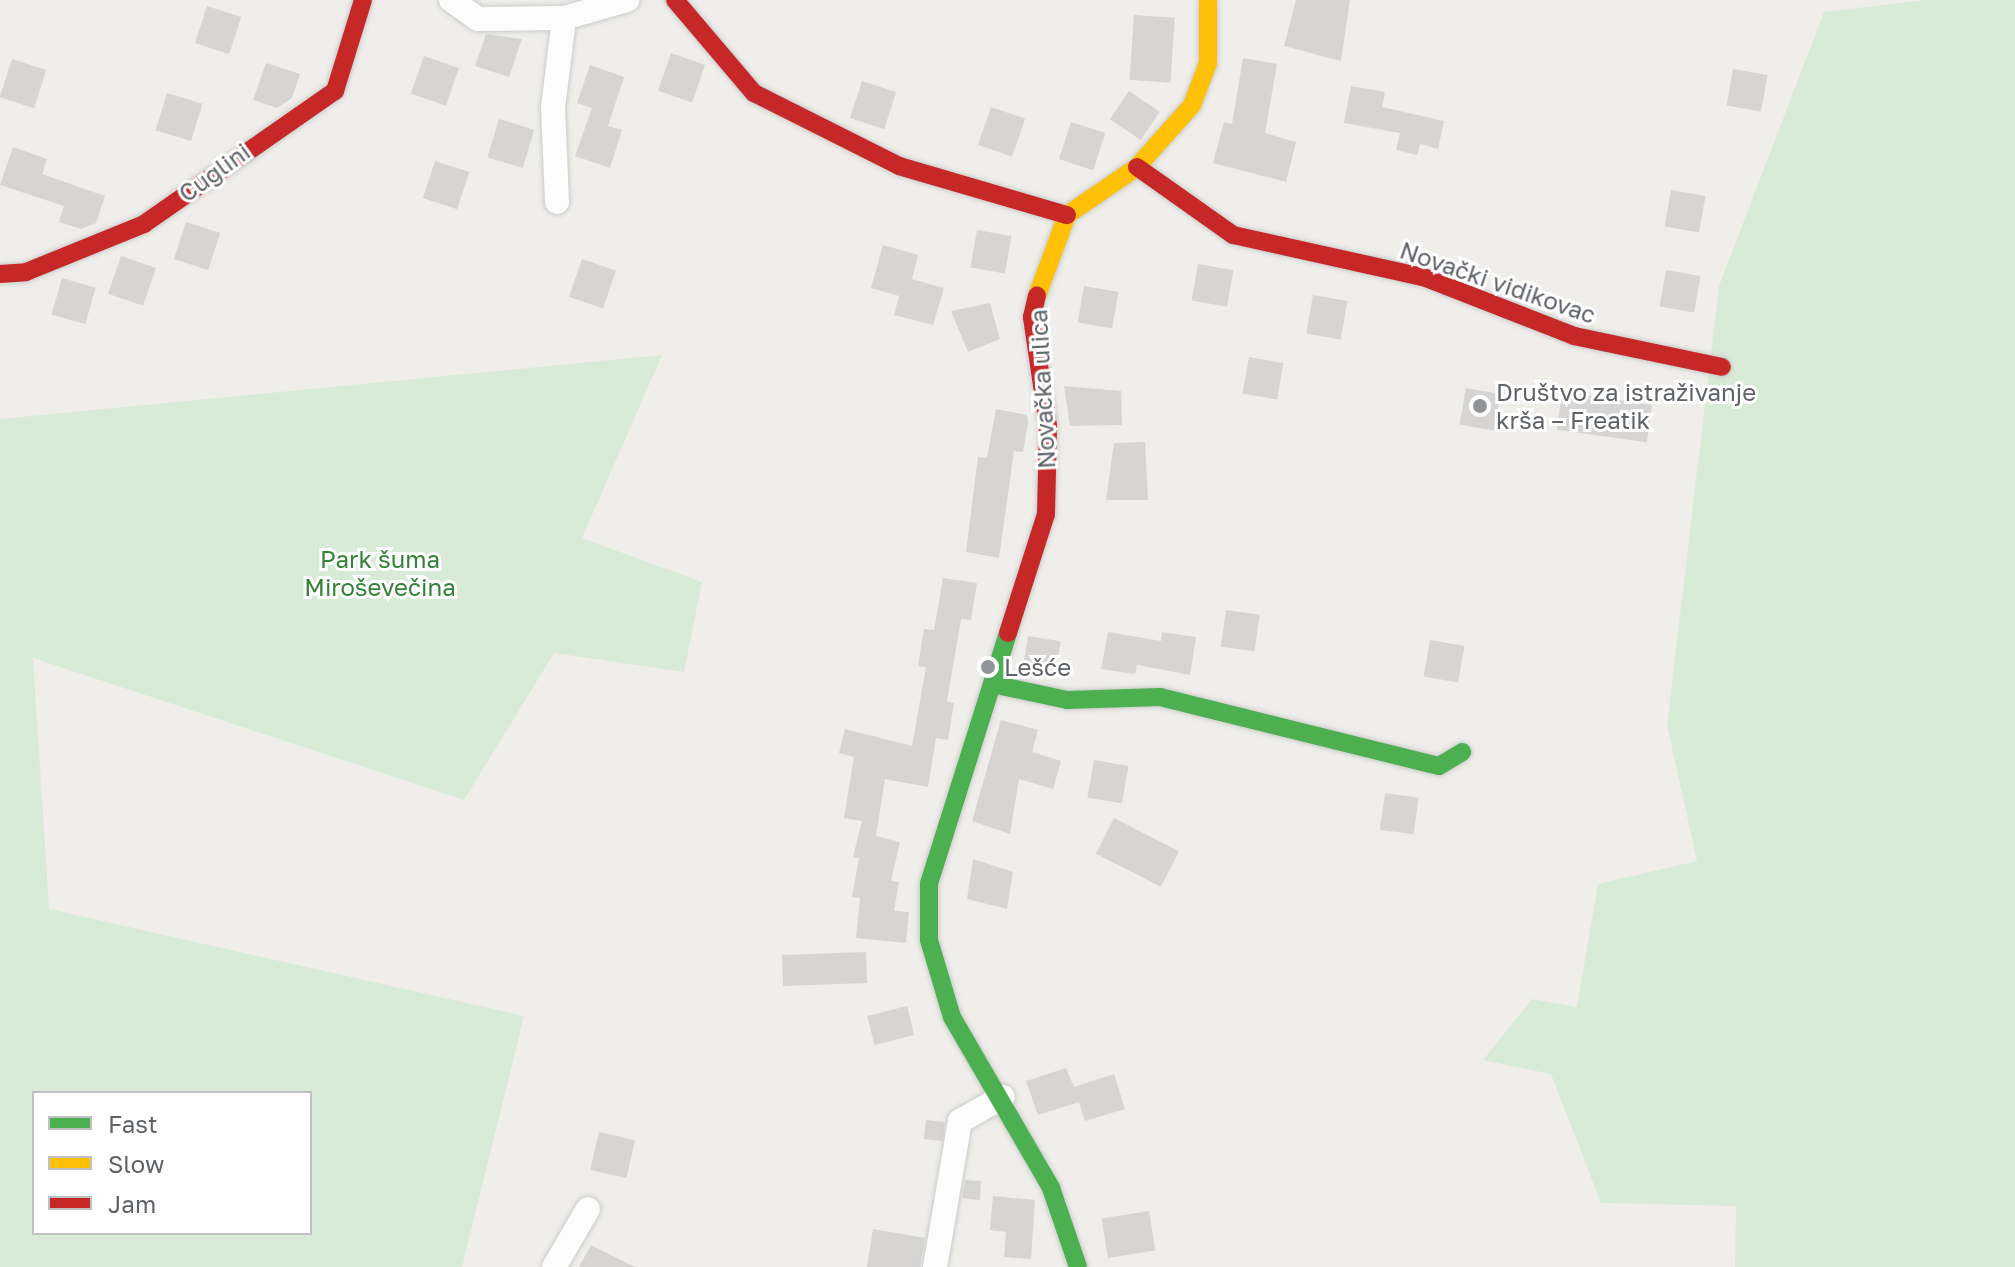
<!DOCTYPE html>
<html>
<head>
<meta charset="utf-8">
<style>
	body { margin:0 }
	#map { position:relative; width:2015px; height:1267px; overflow:hidden; background:#efeeea; font-family:"Golos Text",sans-serif }
	div>[style] { position:absolute }
	.green>* { inset:0; background:#d8ebd6 }
	.building>* { inset:0; background:#d6d5d3; transform-origin:0 0 }
	.roads { filter:drop-shadow(0 0 2px #cbcccc) drop-shadow(0 0 2px #cbcccc) }
	.street>* { height:24px; margin:-12px; padding:0 12px; transform-origin:12px; border-radius:12px; background:#fdfcfc }
	.fast>* { height:18px; margin:-9px; padding:0 9px; transform-origin:9px; border-radius:9px; background:#4caf50 }
	.slow>* { height:18px; margin:-9px; padding:0 9px; transform-origin:9px; border-radius:9px; background:#ffc107 }
	.jam>* { height:18px; margin:-9px; padding:0 9px; transform-origin:9px; border-radius:9px; background:#c62828 }
	.dots>* { width:22px; height:22px; translate:-50% -50%; box-sizing:border-box; border:4px solid #fff; border-radius:50% }
	span { translate:-50% -50%; white-space:nowrap; text-align:center; line-height:1.15; -webkit-text-stroke:6px #fff; paint-order:stroke }
	.street-label { font-size:24px; color:#5f6368 }
	.poi-label { font-size:24px; color:#5f6368 }
	.left { translate:0 -50%; text-align:left }
	.park-label { font-size:24px; color:#348238 }
	.legend { position:absolute; left:32px; top:1091px; width:280px; height:144px; box-sizing:border-box; background:#fff; border:2px solid #bfc1c3; margin:0; padding:10px 14px; list-style:none; font-size:24px; color:#5f6368 }
	.legend li { display:flex; align-items:center; gap:16px; height:40px }
	.legend b { width:40px; border:2px solid #bfc1c3 }
</style>
</head>
<body>
<div id="map">
	<div class="green">
		<i style="clip-path:polygon(1924px 0,2015px 0,2015px 1267px,1735px 1267px,1736px 1206px,1601px 1203px,1551px 1074px,1483px 1060px,1532px 999px,1577px 1007px,1598px 884px,1697px 861px,1667px 725px,1719px 286px,1824px 12px)"></i>
		<i style="clip-path:polygon(evenodd,662px 355px,582px 538px,702px 582px,684px 672px,554px 653px,464px 800px,33px 658px,49px 909px,524px 1016px,462px 1267px,0 1267px,0 419px,662px 355px,310px 1093px,310px 1233px,34px 1233px,34px 1093px,310px 1093px)"></i>
	</div>
	<div class="building">
		<i style="clip-path:polygon(1296px 0,1350px 0,1341px 61px,1284px 46px)"></i>
		<i style="left:207px;top:6px;width:36px;height:39px;rotate:18deg"></i>
		<i style="left:1134px;top:15px;width:41px;height:65px;rotate:4deg"></i>
		<i style="clip-path:polygon(486px 34px,522px 39px,509px 77px,475px 66px)"></i>
		<i style="left:671px;top:53px;width:36px;height:40px;rotate:19deg"></i>
		<i style="left:424px;top:56px;width:37px;height:40px;rotate:19deg"></i>
		<i style="clip-path:polygon(1243px 58px,1277px 64px,1265px 133px,1296px 142px,1286px 182px,1213px 163px,1224px 122px,1232px 124px)"></i>
		<i style="left:12px;top:59px;width:36px;height:40px;rotate:18deg"></i>
		<i style="clip-path:polygon(266px 63px,300px 74px,292px 98px,277px 108px,253px 100px)"></i>
		<i style="clip-path:polygon(590px 65px,624px 77px,608px 126px,622px 130px,610px 168px,575px 156px,592px 108px,577px 103px)"></i>
		<i style="left:1733px;top:69px;width:35px;height:37px;rotate:10deg"></i>
		<i style="left:862px;top:81px;width:36px;height:39px;rotate:18deg"></i>
		<i style="clip-path:polygon(1351px 86px,1385px 92px,1382px 107px,1444px 121px,1438px 149px,1420px 144px,1417px 155px,1396px 150px,1400px 133px,1344px 123px)"></i>
		<i style="left:1129px;top:91px;width:37px;height:34px;rotate:34deg"></i>
		<i style="left:167px;top:93px;width:37px;height:39px;rotate:17deg"></i>
		<i style="left:991px;top:107px;width:36px;height:40px;rotate:19deg"></i>
		<i style="left:499px;top:119px;width:37px;height:40px;rotate:17deg"></i>
		<i style="left:1071px;top:122px;width:36px;height:39px;rotate:18deg"></i>
		<i style="clip-path:polygon(13px 147px,47px 159px,42px 174px,105px 196px,96px 223px,81px 229px,59px 222px,64px 206px,0 185px)"></i>
		<i style="left:435px;top:161px;width:36px;height:39px;rotate:18deg"></i>
		<i style="left:1671px;top:190px;width:35px;height:37px;rotate:10deg"></i>
		<i style="left:186px;top:222px;width:36px;height:39px;rotate:18deg"></i>
		<i style="left:977px;top:230px;width:35px;height:38px;rotate:10deg"></i>
		<i style="clip-path:polygon(883px 245px,918px 255px,912px 279px,944px 288px,933px 325px,894px 315px,899px 296px,871px 288px)"></i>
		<i style="left:121px;top:256px;width:37px;height:40px;rotate:19deg"></i>
		<i style="left:582px;top:259px;width:36px;height:40px;rotate:19deg"></i>
		<i style="left:1198px;top:264px;width:36px;height:37px;rotate:10deg"></i>
		<i style="left:1666px;top:270px;width:35px;height:37px;rotate:10deg"></i>
		<i style="left:62px;top:278px;width:35px;height:38px;rotate:16deg"></i>
		<i style="left:1084px;top:286px;width:35px;height:37px;rotate:10deg"></i>
		<i style="left:1313px;top:295px;width:35px;height:39px;rotate:10deg"></i>
		<i style="clip-path:polygon(990px 303px,1000px 339px,968px 352px,951px 311px)"></i>
		<i style="left:1249px;top:357px;width:35px;height:37px;rotate:10deg"></i>
		<i style="clip-path:polygon(1064px 386px,1121px 391px,1122px 425px,1070px 426px)"></i>
		<i style="left:1466px;top:388px;width:35px;height:37px;rotate:10deg"></i>
		<i style="left:1562px;top:392px;width:91px;height:38px;rotate:8deg"></i>
		<i style="clip-path:polygon(996px 409px,1027px 415px,1028px 423px,1023px 452px,1014px 451px,999px 558px,966px 552px,978px 457px,987px 458px)"></i>
		<i style="clip-path:polygon(1145px 442px,1148px 500px,1106px 500px,1114px 443px)"></i>
		<i style="clip-path:polygon(943px 578px,977px 583px,971px 620px,961px 619px,947px 701px,954px 703px,948px 740px,936px 738px,928px 787px,885px 779px,876px 836px,900px 842px,891px 881px,899px 882px,894px 911px,909px 912px,906px 943px,856px 938px,860px 898px,852px 897px,859px 858px,853px 857px,862px 821px,844px 818px,854px 757px,839px 753px,845px 729px,912px 746px,926px 667px,918px 666px,924px 629px,934px 630px)"></i>
		<i style="left:1226px;top:610px;width:34px;height:37px;rotate:8deg"></i>
		<i style="clip-path:polygon(1108px 632px,1161px 641px,1162px 632px,1196px 637px,1190px 675px,1137px 665px,1135px 674px,1101px 669px)"></i>
		<i style="left:1028px;top:636px;width:33px;height:36px;rotate:9deg"></i>
		<i style="left:1430px;top:640px;width:35px;height:37px;rotate:10deg"></i>
		<i style="clip-path:polygon(1001px 720px,1038px 730px,1032px 752px,1061px 761px,1053px 789px,1019px 779px,1010px 834px,972px 821px)"></i>
		<i style="left:1094px;top:760px;width:35px;height:38px;rotate:10deg"></i>
		<i style="left:1385px;top:793px;width:34px;height:37px;rotate:8deg"></i>
		<i style="left:1114px;top:818px;width:73px;height:40px;rotate:27deg"></i>
		<i style="clip-path:polygon(973px 859px,1013px 872px,1007px 909px,967px 899px)"></i>
		<i style="left:866px;top:952px;width:31px;height:84px;rotate:88deg"></i>
		<i style="left:907px;top:1006px;width:30px;height:41px;rotate:76deg"></i>
		<i style="clip-path:polygon(1066px 1068px,1074px 1087px,1114px 1074px,1125px 1109px,1085px 1121px,1079px 1102px,1038px 1115px,1026px 1081px)"></i>
		<i style="left:926px;top:1120px;width:19px;height:19px;rotate:6deg"></i>
		<i style="left:599px;top:1132px;width:37px;height:39px;rotate:13deg"></i>
		<i style="clip-path:polygon(965px 1180px,981px 1181px,980px 1200px,962px 1198px)"></i>
		<i style="clip-path:polygon(993px 1196px,1035px 1200px,1031px 1259px,1004px 1257px,1006px 1232px,990px 1230px)"></i>
		<i style="left:1149px;top:1211px;width:40px;height:48px;rotate:81deg"></i>
		<i style="clip-path:polygon(873px 1229px,925px 1238px,920px 1267px,867px 1267px)"></i>
		<i style="clip-path:polygon(591px 1245px,635px 1267px,579px 1267px)"></i>
	</div>
	<div class="roads">
		<div class="street">
			<i style="left:451px;top:0;width:33px;rotate:35deg"></i>
			<i style="left:478px;top:19px;width:86px;rotate:-0.7deg"></i>
			<i style="left:564px;top:18px;width:66px;rotate:-15.9deg"></i>
			<i style="left:557px;top:202px;width:94px;rotate:-92.4deg"></i>
			<i style="left:553px;top:108px;width:91px;rotate:-83deg"></i>
			<i style="left:554px;top:1267px;width:67px;rotate:-59.6deg"></i>
			<i style="left:935px;top:1267px;width:148px;rotate:-80.3deg"></i>
			<i style="left:960px;top:1121px;width:49px;rotate:-29.2deg"></i>
		</div>
		<div class="fast">
			<i style="left:1008px;top:633px;width:263px;rotate:107.5deg"></i>
			<i style="left:929px;top:884px;width:56px;rotate:90deg"></i>
			<i style="left:929px;top:940px;width:80px;rotate:73.4deg"></i>
			<i style="left:952px;top:1017px;width:198px;rotate:59.9deg"></i>
			<i style="left:1051px;top:1188px;width:83px;rotate:71.1deg"></i>
			<i style="left:992px;top:684px;width:77px;rotate:12deg"></i>
			<i style="left:1067px;top:700px;width:93px;rotate:-1.8deg"></i>
			<i style="left:1160px;top:697px;width:287px;rotate:13.9deg"></i>
			<i style="left:1439px;top:766px;width:27px;rotate:-31deg"></i>
		</div>
		<div class="slow">
			<i style="left:1037px;top:296px;width:86px;rotate:-69.7deg"></i>
			<i style="left:1067px;top:215px;width:85px;rotate:-34.4deg"></i>
			<i style="left:1137px;top:167px;width:83px;rotate:-48.4deg"></i>
			<i style="left:1192px;top:105px;width:45px;rotate:-69.1deg"></i>
			<i style="left:1208px;top:63px;width:63px;rotate:-90deg"></i>
		</div>
		<div class="jam">
			<i style="left:675px;top:0;width:122px;rotate:49.7deg"></i>
			<i style="left:754px;top:93px;width:162px;rotate:26.7deg"></i>
			<i style="left:899px;top:166px;width:175px;rotate:16.3deg"></i>
			<i style="left:1137px;top:167px;width:118px;rotate:35.3deg"></i>
			<i style="left:1233px;top:235px;width:195px;rotate:12.5deg"></i>
			<i style="left:1423px;top:277px;width:162px;rotate:21.3deg"></i>
			<i style="left:1574px;top:336px;width:151px;rotate:11.8deg"></i>
			<i style="left:0;top:274px;width:26px;rotate:-4deg"></i>
			<i style="left:26px;top:272px;width:127px;rotate:-22.1deg"></i>
			<i style="left:144px;top:224px;width:233px;rotate:-34.9deg"></i>
			<i style="left:335px;top:91px;width:95px;rotate:-72.9deg"></i>
			<i style="left:1008px;top:633px;width:125px;rotate:-72.3deg"></i>
			<i style="left:1046px;top:514px;width:88px;rotate:-88.7deg"></i>
			<i style="left:1048px;top:426px;width:110px;rotate:-98.4deg"></i>
			<i style="left:1032px;top:317px;width:22px;rotate:-77deg"></i>
		</div>
	</div>
	<div class="dots">
		<i style="left:1480px;top:406px;background:#919496"></i>
		<i style="left:988px;top:667px;background:#919496"></i>
	</div>
	<div class="street-label">
		<span style="left:214px;top:172px;rotate:-36deg">Cuglini</span>
		<span style="left:1498px;top:282px;rotate:19deg">Novački vidikovac</span>
		<span style="left:1042px;top:389px;rotate:-93deg">Novačka ulica</span>
	</div>
	<div class="poi-label">
		<span class="left" style="left:1496px;top:406px">Društvo za istraživanje<br>krša – Freatik</span>
		<span class="left" style="left:1004px;top:667px">Lešće</span>
	</div>
	<div class="park-label">
		<span style="left:380px;top:573px">Park šuma<br>Miroševečina</span>
	</div>
	<ul class="legend">
	<li><b style="height:10px;background:#4caf50"></b>Fast</li>
	<li><b style="height:10px;background:#ffc107"></b>Slow</li>
	<li><b style="height:10px;background:#c62828"></b>Jam</li>
	</ul>
</div>
</body>
</html>
